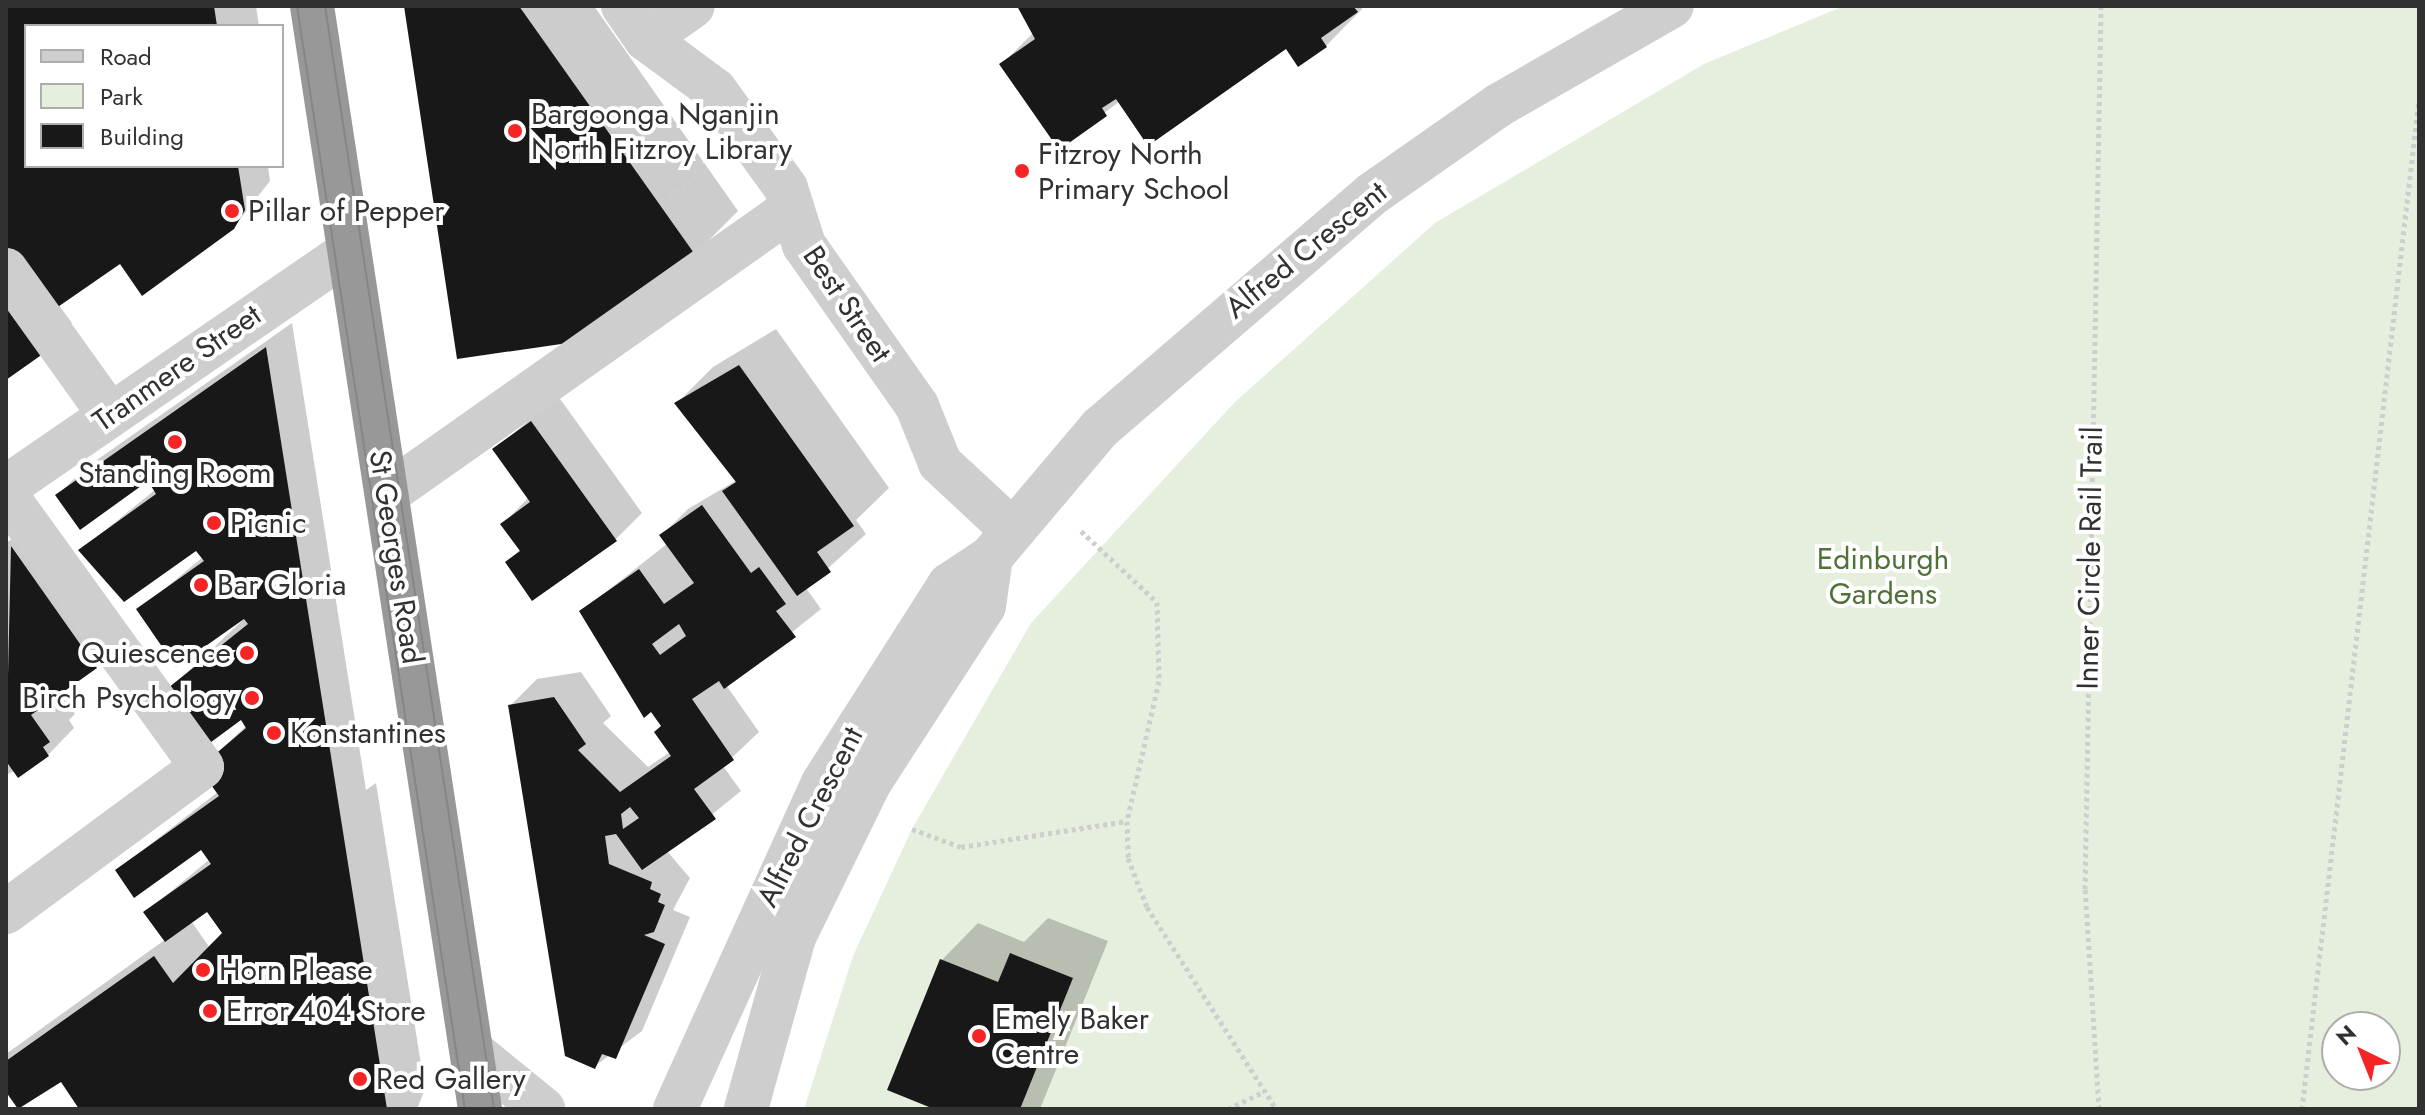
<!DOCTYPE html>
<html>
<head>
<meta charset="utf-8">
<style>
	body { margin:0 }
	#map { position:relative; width:2425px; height:1115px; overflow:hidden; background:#fff; font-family:Jost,sans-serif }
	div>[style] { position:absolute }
	.green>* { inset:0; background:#e6efde }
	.shadow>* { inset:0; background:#0003 }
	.building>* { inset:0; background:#181818 }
	.path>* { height:5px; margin-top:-2.5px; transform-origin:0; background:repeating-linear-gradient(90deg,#cecece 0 4px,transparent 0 8px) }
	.minor>* { height:44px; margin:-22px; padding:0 22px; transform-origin:22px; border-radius:22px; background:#cecece }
	.highway>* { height:44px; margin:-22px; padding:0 22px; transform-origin:22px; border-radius:22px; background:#989898 }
	.tram>* { height:2px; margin:-1px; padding:0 1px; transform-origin:1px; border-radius:1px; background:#868686 }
	.dots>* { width:22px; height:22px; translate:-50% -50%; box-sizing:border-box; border:4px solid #fff; border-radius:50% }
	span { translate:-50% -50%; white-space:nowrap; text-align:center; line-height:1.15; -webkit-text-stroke:8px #fff; paint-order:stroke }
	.poi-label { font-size:30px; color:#313131 }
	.left { translate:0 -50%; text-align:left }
	.right { translate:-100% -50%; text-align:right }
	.street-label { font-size:30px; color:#313131 }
	.park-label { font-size:30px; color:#507239 }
	.frame { position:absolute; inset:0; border:8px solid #313131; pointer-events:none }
	.legend { position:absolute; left:24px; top:24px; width:260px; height:144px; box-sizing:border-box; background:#fff; border:2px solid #adadad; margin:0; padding:10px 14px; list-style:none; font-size:24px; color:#313131 }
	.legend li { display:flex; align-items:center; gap:16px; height:40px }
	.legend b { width:40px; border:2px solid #adadad }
	.north { position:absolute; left:2321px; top:1011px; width:80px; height:80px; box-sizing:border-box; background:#fff; border:2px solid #adadad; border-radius:50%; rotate:317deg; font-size:22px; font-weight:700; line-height:32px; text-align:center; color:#313131 }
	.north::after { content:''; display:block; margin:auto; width:28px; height:36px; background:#f62425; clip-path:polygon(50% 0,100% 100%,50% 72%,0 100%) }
</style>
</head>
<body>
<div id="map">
	<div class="green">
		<i style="clip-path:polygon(evenodd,1844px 6px,2419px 6px,2419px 1109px,804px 1109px,853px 956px,912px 829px,1031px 623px,1235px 402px,1435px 223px,1704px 64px,1844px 6px,2337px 1027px,2385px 1027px,2385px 1075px,2337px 1075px,2337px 1027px)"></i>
	</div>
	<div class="shadow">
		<i style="clip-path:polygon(6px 6px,256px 6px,259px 26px,26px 26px,26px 166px,268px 166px,270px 181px,233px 228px,120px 261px,58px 304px,72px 323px,6px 377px)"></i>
		<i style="clip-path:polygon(406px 6px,594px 6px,738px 211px,695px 254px)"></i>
		<i style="clip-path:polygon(1019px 6px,1362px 6px,1362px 9px,1326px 46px,1286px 46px,1120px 101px,1059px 147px,1002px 64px,1033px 33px)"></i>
		<i style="clip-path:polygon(evenodd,292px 323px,366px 790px,376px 783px,425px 1089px,417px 1109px,82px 1109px,61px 1079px,20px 1108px,6px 1089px,6px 1054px,166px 939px,146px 912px,210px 859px,201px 847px,117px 870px,218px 792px,202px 768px,247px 725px,242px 718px,161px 697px,245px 618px,139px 610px,203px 557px,197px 548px,81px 550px,156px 489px,149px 479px,58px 495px,84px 469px,292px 323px,217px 905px,224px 933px,210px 948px,191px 921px,217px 905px)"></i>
		<i style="clip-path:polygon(776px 329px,889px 488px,856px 520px,866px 534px,806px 588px,821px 609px,726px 685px,759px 732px,723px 766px,741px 791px,667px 851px,690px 878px,673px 910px,690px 917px,642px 1031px,595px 1066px,510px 706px,537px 679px,581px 672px,611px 716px,603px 723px,648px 767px,670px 752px,663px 725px,582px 611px,668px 543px,662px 535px,688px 509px,737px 480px,677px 403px,713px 367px)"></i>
		<i style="clip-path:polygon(558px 396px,642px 513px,615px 540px,507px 562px,521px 549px,503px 524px,529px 497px,495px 449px)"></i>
		<i style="clip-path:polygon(38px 521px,122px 640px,60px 692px,75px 714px,69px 720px,74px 728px,48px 755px,6px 775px,6px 543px)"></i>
		<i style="clip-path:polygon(1048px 918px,1108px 941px,1040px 1109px,939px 1109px,942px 960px,978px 923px,1024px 942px)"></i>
	</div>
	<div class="building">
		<i style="clip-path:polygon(6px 6px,214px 6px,217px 26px,26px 26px,26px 166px,238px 166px,245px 210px,234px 229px,142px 296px,120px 264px,52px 311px,6px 245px)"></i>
		<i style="clip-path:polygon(404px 6px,519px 6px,696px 256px,575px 342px,457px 359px)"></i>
		<i style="clip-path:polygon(1017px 6px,1353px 6px,1358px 12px,1321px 38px,1327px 47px,1298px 67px,1286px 49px,1148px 146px,1116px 99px,1102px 108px,1107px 116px,1059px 150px,999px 64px,1035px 39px)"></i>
		<i style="clip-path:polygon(6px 294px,47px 351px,6px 380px)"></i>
		<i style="clip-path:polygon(266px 347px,387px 1109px,79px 1109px,61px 1082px,18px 1109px,6px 1092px,6px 1061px,154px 956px,173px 983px,222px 933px,207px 912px,165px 942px,143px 912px,211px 864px,201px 850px,134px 898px,115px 870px,219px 796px,199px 768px,246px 728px,241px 720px,203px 748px,158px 696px,248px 624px,244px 619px,176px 667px,136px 609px,204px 561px,196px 551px,124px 602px,78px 550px,156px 494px,148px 481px,80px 530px,55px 495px)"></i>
		<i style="clip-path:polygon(739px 365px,854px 526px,817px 552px,831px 572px,797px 596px,722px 491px,736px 482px,674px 403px)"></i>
		<i style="clip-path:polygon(531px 421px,617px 541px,532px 601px,505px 562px,520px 551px,500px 524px,530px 502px,492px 449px)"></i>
		<i style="clip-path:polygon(evenodd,702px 505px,751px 573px,759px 567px,786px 604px,776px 611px,796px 637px,724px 689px,719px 681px,692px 699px,734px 760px,694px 789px,716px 819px,642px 870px,616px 834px,605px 836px,609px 864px,652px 882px,650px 889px,661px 894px,658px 902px,665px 905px,654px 932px,644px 935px,665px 944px,616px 1059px,602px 1054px,595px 1069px,565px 1056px,508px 705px,554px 697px,586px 744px,578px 750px,620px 792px,671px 756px,654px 732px,661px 726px,651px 712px,644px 718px,579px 611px,639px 569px,664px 604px,694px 583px,659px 535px,702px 505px,679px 624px,686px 636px,660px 655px,652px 644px,679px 624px,702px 505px,630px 807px,639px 818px,623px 829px,621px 814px,630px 807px)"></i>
		<i style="clip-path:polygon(11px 546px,97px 668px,31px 715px,50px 742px,43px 747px,49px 756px,18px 778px,6px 761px)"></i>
		<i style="clip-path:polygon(1010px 953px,1073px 978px,1020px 1109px,934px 1109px,887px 1090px,940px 959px,998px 982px)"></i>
	</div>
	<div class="path">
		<i style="left:669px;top:196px;width:47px;rotate:-34.7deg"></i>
		<i style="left:1081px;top:531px;width:104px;rotate:43.1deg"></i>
		<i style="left:1157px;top:602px;width:79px;rotate:88.5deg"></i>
		<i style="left:1159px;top:681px;width:144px;rotate:102.9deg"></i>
		<i style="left:1127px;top:821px;width:37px;rotate:88deg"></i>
		<i style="left:1128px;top:858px;width:53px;rotate:68.8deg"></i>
		<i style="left:1147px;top:907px;width:240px;rotate:57.4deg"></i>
		<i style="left:912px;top:829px;width:52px;rotate:20.2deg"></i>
		<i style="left:961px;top:847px;width:168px;rotate:-8.9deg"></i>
		<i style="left:1228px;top:1109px;width:39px;rotate:-26deg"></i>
		<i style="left:2099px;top:1109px;width:220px;rotate:-93.6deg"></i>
		<i style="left:2085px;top:889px;width:883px;rotate:-88.96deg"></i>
		<i style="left:2302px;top:1109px;width:1016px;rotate:-83.39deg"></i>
	</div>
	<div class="minor">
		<i style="left:623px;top:6px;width:40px;rotate:55.1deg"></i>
		<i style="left:646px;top:39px;width:86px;rotate:36.5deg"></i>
		<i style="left:715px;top:90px;width:121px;rotate:54.1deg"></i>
		<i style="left:786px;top:188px;width:60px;rotate:72.5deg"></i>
		<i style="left:804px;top:245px;width:197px;rotate:54.9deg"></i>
		<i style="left:917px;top:406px;width:61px;rotate:68deg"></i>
		<i style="left:940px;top:463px;width:98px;rotate:42.9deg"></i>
		<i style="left:646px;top:39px;width:57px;rotate:-35.1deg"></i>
		<i style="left:6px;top:270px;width:177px;rotate:54.4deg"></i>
		<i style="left:6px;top:487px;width:416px;rotate:-34.5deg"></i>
		<i style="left:387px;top:494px;width:496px;rotate:-35.2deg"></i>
		<i style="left:6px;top:495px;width:335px;rotate:54.2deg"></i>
		<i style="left:202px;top:767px;width:244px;rotate:143.5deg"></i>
		<i style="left:472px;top:1051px;width:92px;rotate:39.2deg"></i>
		<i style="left:675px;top:1109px;width:358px;rotate:-65.6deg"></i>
		<i style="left:823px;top:783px;width:235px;rotate:-57.5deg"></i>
		<i style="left:949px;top:585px;width:50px;rotate:-33.7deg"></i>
		<i style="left:991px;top:557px;width:169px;rotate:-49.8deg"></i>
		<i style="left:1100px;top:428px;width:359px;rotate:-40.7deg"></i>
		<i style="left:1372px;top:194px;width:155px;rotate:-35deg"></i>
		<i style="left:1499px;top:105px;width:199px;rotate:-29.8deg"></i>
		<i style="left:746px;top:1109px;width:179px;rotate:-74.4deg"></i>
		<i style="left:794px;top:937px;width:173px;rotate:-63.9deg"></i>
		<i style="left:870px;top:782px;width:210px;rotate:-57.1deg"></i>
		<i style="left:984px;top:606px;width:49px;rotate:-81.9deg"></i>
	</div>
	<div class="highway">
		<i style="left:312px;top:6px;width:1116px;rotate:81.34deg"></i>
	</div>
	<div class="tram">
		<i style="left:297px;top:6px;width:1116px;rotate:81.34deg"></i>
		<i style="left:325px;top:6px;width:1116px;rotate:81.29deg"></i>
	</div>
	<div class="dots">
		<i style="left:515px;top:131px;background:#f62425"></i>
		<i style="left:1022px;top:171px;background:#f62425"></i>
		<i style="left:232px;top:211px;background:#f62425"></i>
		<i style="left:175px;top:442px;background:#f62425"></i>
		<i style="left:214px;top:523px;background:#f62425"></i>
		<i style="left:201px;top:585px;background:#f62425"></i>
		<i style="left:247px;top:653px;background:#f62425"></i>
		<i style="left:252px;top:698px;background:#f62425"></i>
		<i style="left:274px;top:733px;background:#f62425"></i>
		<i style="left:203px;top:970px;background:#f62425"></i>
		<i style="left:210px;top:1011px;background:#f62425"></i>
		<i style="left:979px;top:1036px;background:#f62425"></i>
		<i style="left:360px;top:1079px;background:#f62425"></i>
	</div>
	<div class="poi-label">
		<span class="left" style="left:531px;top:131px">Bargoonga Nganjin<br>North Fitzroy Library</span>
		<span class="left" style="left:1038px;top:171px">Fitzroy North<br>Primary School</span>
		<span class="left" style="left:248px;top:211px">Pillar of Pepper</span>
		<span style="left:175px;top:473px">Standing Room</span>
		<span class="left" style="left:230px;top:523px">Picnic</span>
		<span class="left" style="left:217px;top:585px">Bar Gloria</span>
		<span class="right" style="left:231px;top:653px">Quiescence</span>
		<span class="right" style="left:236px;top:698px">Birch Psychology</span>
		<span class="left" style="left:290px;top:733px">Konstantines</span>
		<span class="left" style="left:219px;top:970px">Horn Please</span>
		<span class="left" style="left:226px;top:1011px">Error 404 Store</span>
		<span class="left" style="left:995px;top:1036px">Emely Baker<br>Centre</span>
		<span class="left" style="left:376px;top:1079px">Red Gallery</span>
	</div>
	<div class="street-label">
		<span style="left:1306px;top:250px;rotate:-39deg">Alfred Crescent</span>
		<span style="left:847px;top:304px;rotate:56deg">Best Street</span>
		<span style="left:177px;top:368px;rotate:-35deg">Tranmere Street</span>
		<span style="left:396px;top:557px;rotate:81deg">St Georges Road</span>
		<span style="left:2090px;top:558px;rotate:-89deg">Inner Circle Rail Trail</span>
		<span style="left:810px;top:817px;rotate:-63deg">Alfred Crescent</span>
	</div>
	<div class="park-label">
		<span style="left:1883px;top:576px">Edinburgh<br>Gardens</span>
	</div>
	<div class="frame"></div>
	<ul class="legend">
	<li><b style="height:10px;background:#cecece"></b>Road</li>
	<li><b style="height:22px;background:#e6efde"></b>Park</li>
	<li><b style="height:22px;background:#181818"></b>Building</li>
	</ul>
	<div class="north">N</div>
</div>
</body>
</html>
